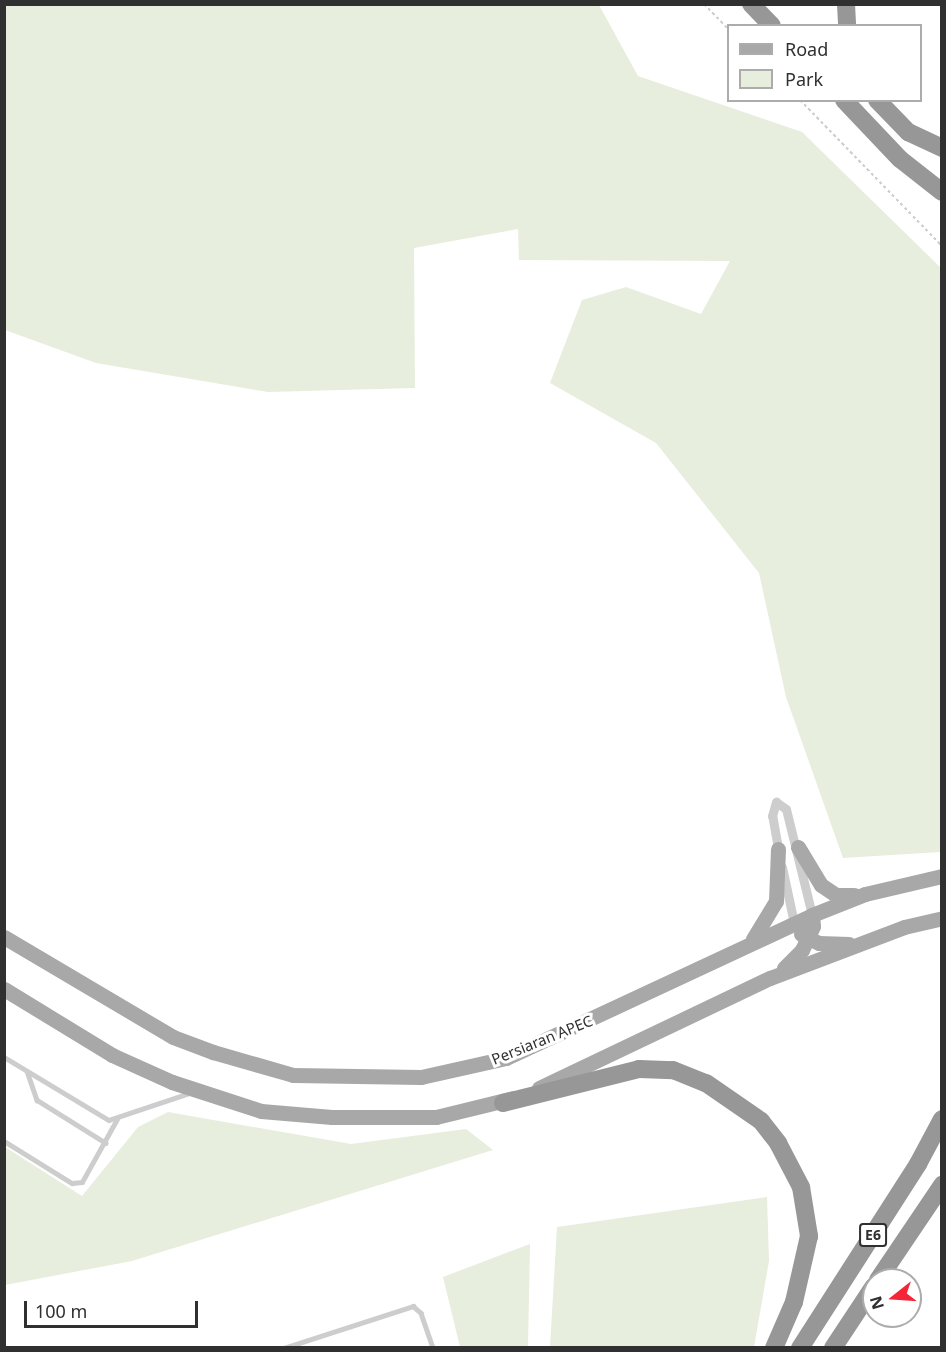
<!DOCTYPE html>
<html>
<head>
<meta charset="utf-8">
<style>
	body { margin:0 }
	#map { position:relative; width:946px; height:1352px; overflow:hidden; background:#fff; font-family:"Noto Sans",sans-serif }
	div>[style] { position:absolute }
	.green>* { inset:0; background:#e7eedd }
	.path>* { height:2px; margin-top:-1px; transform-origin:0; background:repeating-linear-gradient(90deg,#cdcdcd 0 3px,transparent 0 6px) }
	.lane>* { height:4.5px; margin:-2.25px; padding:0 2.25px; transform-origin:2.25px; border-radius:2.25px; background:#cdcdcd }
	.street>* { height:9px; margin:-4.5px; padding:0 4.5px; transform-origin:4.5px; border-radius:4.5px; background:#cdcdcd }
	.primary>* { height:15px; margin:-7.5px; padding:0 7.5px; transform-origin:7.5px; border-radius:7.5px; background:#a8a8a8 }
	.highway>* { height:18px; margin:-9px; padding:0 9px; transform-origin:9px; border-radius:9px; background:#979797 }
	span { translate:-50% -50%; white-space:nowrap; text-align:center; line-height:1.15; -webkit-text-stroke:6px #fff; paint-order:stroke }
	.shield-label span { padding:2px 4px; background:#fff; border:2px solid; border-radius:4px; -webkit-text-stroke-width:0 }
	.shield-label { font-size:14px; color:#303030; font-weight:700 }
	.street-label { font-size:15px; color:#303030 }
	.frame { position:absolute; inset:0; border:6px solid #303030; pointer-events:none }
	.legend { position:absolute; left:727px; top:24px; width:195px; height:78px; box-sizing:border-box; background:#fff; border:2px solid #acacac; margin:0; padding:8px 10px; list-style:none; font-size:18px; color:#303030 }
	.legend li { display:flex; align-items:center; gap:12px; height:30px }
	.legend b { width:30px; border:2px solid #acacac }
	.north { position:absolute; left:862px; top:1268px; width:60px; height:60px; box-sizing:border-box; background:#fff; border:2px solid #acacac; border-radius:50%; rotate:253deg; font-size:16px; font-weight:700; line-height:24px; text-align:center; color:#303030 }
	.north::after { content:''; display:block; margin:auto; width:21px; height:27px; background:#f52538; clip-path:polygon(50% 0,100% 100%,50% 72%,0 100%) }
	.scale { position:absolute; left:24px; top:1301px; width:174px; height:27px; box-sizing:border-box; border:3px solid #303030; border-top:0; padding-left:8px; font-size:18px; line-height:21px; white-space:nowrap; color:#303030; -webkit-text-stroke:4px #fff; paint-order:stroke }
</style>
</head>
<body>
<div id="map">
	<div class="green">
		<i style="clip-path:polygon(4px 5px,599px 5px,638px 76px,802px 132px,941px 268px,941px 852px,843px 858px,786px 697px,759px 573px,656px 443px,550px 383px,582px 300px,626px 287px,701px 314px,730px 261px,519px 260px,518px 229px,414px 248px,415px 388px,268px 392px,96px 363px,5px 330px)"></i>
		<i style="clip-path:polygon(168px 1112px,351px 1144px,466px 1129px,493px 1150px,132px 1261px,5px 1285px,5px 1147px,82px 1196px,138px 1127px)"></i>
		<i style="clip-path:polygon(767px 1197px,769px 1261px,754px 1347px,550px 1347px,557px 1227px)"></i>
		<i style="clip-path:polygon(530px 1244px,528px 1347px,460px 1347px,443px 1277px)"></i>
	</div>
	<div class="path">
		<i style="left:704px;top:4px;width:35px;rotate:46deg"></i>
		<i style="left:800px;top:100px;width:204px;rotate:45.8deg"></i>
	</div>
	<div class="lane">
		<i style="left:4px;top:1057px;width:122px;rotate:31deg"></i>
		<i style="left:109px;top:1120px;width:84px;rotate:-18.6deg"></i>
		<i style="left:27px;top:1071px;width:31px;rotate:71deg"></i>
		<i style="left:37px;top:1100px;width:81px;rotate:31.9deg"></i>
		<i style="left:4px;top:1141px;width:80px;rotate:31.7deg"></i>
		<i style="left:72px;top:1183px;width:10px;rotate:-6deg"></i>
		<i style="left:82px;top:1182px;width:72px;rotate:-60.9deg"></i>
		<i style="left:284px;top:1348px;width:136px;rotate:-18deg"></i>
		<i style="left:413px;top:1306px;width:11px;rotate:41deg"></i>
		<i style="left:421px;top:1313px;width:37px;rotate:71deg"></i>
	</div>
	<div class="street">
		<i style="left:779px;top:854px;width:39px;rotate:-100deg"></i>
		<i style="left:772px;top:816px;width:15px;rotate:-74deg"></i>
		<i style="left:776px;top:802px;width:12px;rotate:35deg"></i>
		<i style="left:786px;top:809px;width:109px;rotate:76.2deg"></i>
		<i style="left:782px;top:867px;width:57px;rotate:77.9deg"></i>
	</div>
	<div class="primary">
		<i style="left:798px;top:847px;width:44px;rotate:58.8deg"></i>
		<i style="left:821px;top:885px;width:18px;rotate:34deg"></i>
		<i style="left:836px;top:895px;width:18px"></i>
		<i style="left:801px;top:934px;width:20px;rotate:27deg"></i>
		<i style="left:819px;top:943px;width:30px;rotate:2deg"></i>
		<i style="left:4px;top:937px;width:196px;rotate:30.6deg"></i>
		<i style="left:173px;top:1037px;width:43px;rotate:20.6deg"></i>
		<i style="left:213px;top:1052px;width:83px;rotate:16deg"></i>
		<i style="left:293px;top:1075px;width:128px;rotate:0.9deg"></i>
		<i style="left:421px;top:1077px;width:87px;rotate:-12.6deg"></i>
		<i style="left:506px;top:1058px;width:338px;rotate:-25deg"></i>
		<i style="left:812px;top:915px;width:57px;rotate:-21.6deg"></i>
		<i style="left:865px;top:894px;width:79px;rotate:-13.2deg"></i>
		<i style="left:753px;top:939px;width:44px;rotate:-58.8deg"></i>
		<i style="left:776px;top:901px;width:52px;rotate:-87.8deg"></i>
		<i style="left:784px;top:968px;width:25px;rotate:-45deg"></i>
		<i style="left:802px;top:950px;width:26px;rotate:-65deg"></i>
		<i style="left:813px;top:926px;width:11px;rotate:-95deg"></i>
		<i style="left:4px;top:989px;width:127px;rotate:31.4deg"></i>
		<i style="left:112px;top:1055px;width:66px;rotate:24.2deg"></i>
		<i style="left:172px;top:1082px;width:94px;rotate:18deg"></i>
		<i style="left:261px;top:1111px;width:71px;rotate:4.8deg"></i>
		<i style="left:332px;top:1117px;width:104px"></i>
		<i style="left:436px;top:1117px;width:80px;rotate:-13.7deg"></i>
		<i style="left:539px;top:1088px;width:256px;rotate:-25.5deg"></i>
		<i style="left:770px;top:978px;width:143px;rotate:-20.8deg"></i>
		<i style="left:904px;top:927px;width:39px;rotate:-13deg"></i>
	</div>
	<div class="highway">
		<i style="left:751px;top:4px;width:30px;rotate:46deg"></i>
		<i style="left:846px;top:4px;width:22px;rotate:87deg"></i>
		<i style="left:844px;top:100px;width:81px;rotate:46.5deg"></i>
		<i style="left:900px;top:159px;width:53px;rotate:38.2deg"></i>
		<i style="left:877px;top:100px;width:45px;rotate:45.9deg"></i>
		<i style="left:908px;top:132px;width:38px;rotate:25deg"></i>
		<i style="left:503px;top:1103px;width:140px;rotate:-14deg"></i>
		<i style="left:639px;top:1069px;width:34px;rotate:2deg"></i>
		<i style="left:673px;top:1070px;width:35px;rotate:22deg"></i>
		<i style="left:706px;top:1083px;width:67px;rotate:34.6deg"></i>
		<i style="left:761px;top:1121px;width:28px;rotate:52deg"></i>
		<i style="left:778px;top:1143px;width:50px;rotate:62.4deg"></i>
		<i style="left:801px;top:1187px;width:50px;rotate:80.7deg"></i>
		<i style="left:809px;top:1236px;width:68px;rotate:102.8deg"></i>
		<i style="left:794px;top:1302px;width:50px;rotate:113.5deg"></i>
		<i style="left:878px;top:1280px;width:115px;rotate:-56deg"></i>
		<i style="left:800px;top:1348px;width:219px;rotate:-57.3deg"></i>
		<i style="left:918px;top:1164px;width:51px;rotate:-61.9deg"></i>
		<i style="left:833px;top:1348px;width:74px;rotate:-56.5deg"></i>
	</div>
	<div class="shield-label">
		<span style="left:873px;top:1235px">E6</span>
	</div>
	<div class="street-label">
		<span style="left:542px;top:1040px;rotate:-22deg">Persiaran APEC</span>
	</div>
	<div class="frame"></div>
	<ul class="legend">
	<li><b style="height:8px;background:#a8a8a8"></b>Road</li>
	<li><b style="height:16px;background:#e7eedd"></b>Park</li>
	</ul>
	<div class="north">N</div>
	<div class="scale">100 m</div>
</div>
</body>
</html>
